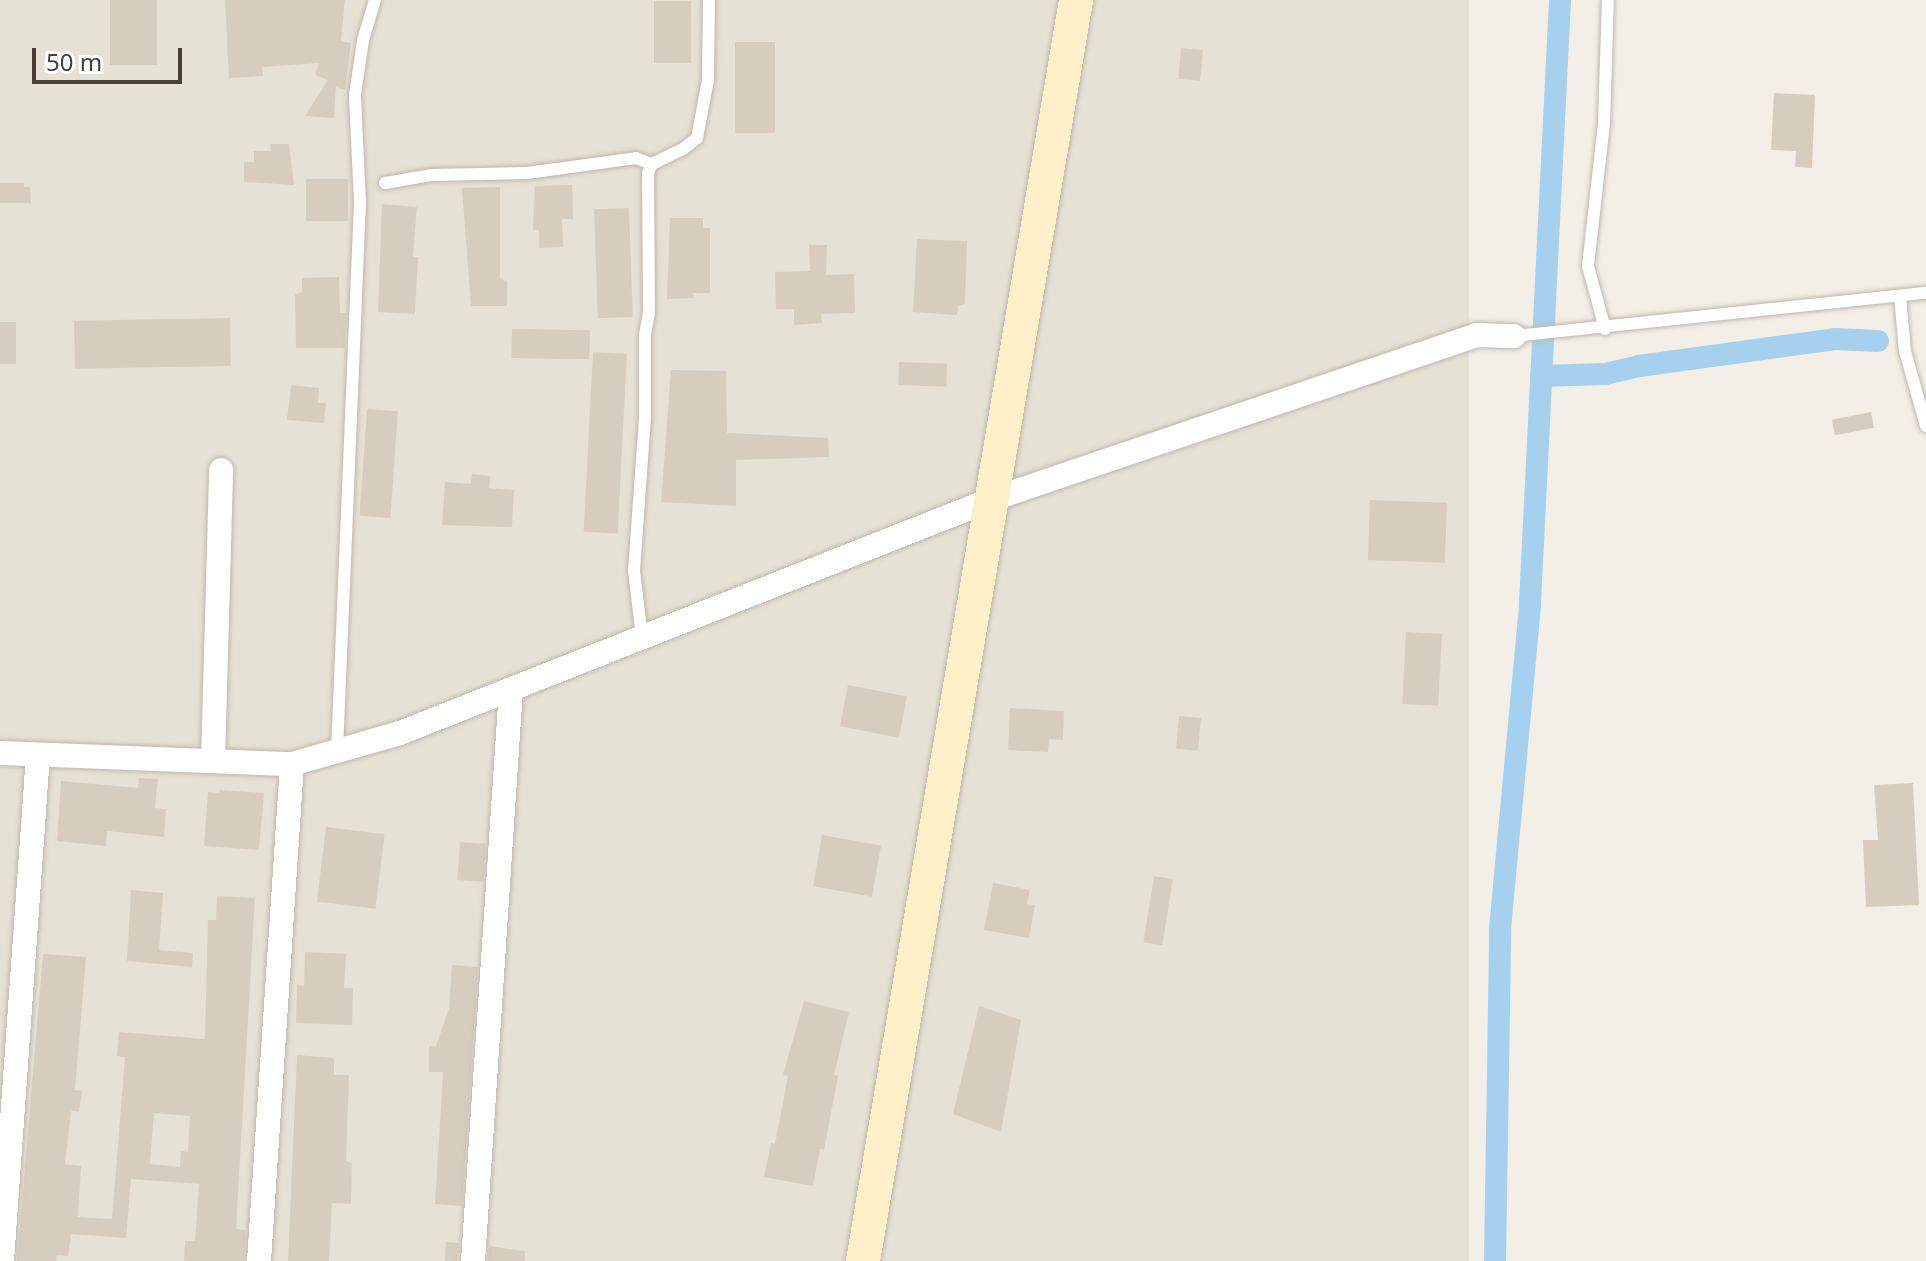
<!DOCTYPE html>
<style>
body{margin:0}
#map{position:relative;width:1926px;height:1261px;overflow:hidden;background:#f3efe7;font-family:"Noto Sans",sans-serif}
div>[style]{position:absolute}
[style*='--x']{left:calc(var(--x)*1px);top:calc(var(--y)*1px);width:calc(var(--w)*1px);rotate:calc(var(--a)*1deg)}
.residential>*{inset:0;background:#e6e1d5;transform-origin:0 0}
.canal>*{height:22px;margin:-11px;padding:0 11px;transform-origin:11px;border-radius:11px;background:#a5d0ee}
.building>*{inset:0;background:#d7cdbf;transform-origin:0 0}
.roads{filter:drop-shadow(0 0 2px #beb6a9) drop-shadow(0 0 2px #beb6a9)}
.lane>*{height:12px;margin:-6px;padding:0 6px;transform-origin:6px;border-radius:6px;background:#fff}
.street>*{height:24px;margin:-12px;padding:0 12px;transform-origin:12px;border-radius:12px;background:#fff}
.secondary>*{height:34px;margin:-17px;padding:0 17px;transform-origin:17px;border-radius:17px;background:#fdefc7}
span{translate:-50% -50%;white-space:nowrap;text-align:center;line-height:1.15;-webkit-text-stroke:8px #fff;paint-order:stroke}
.scale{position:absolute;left:32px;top:48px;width:150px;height:36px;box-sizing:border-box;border:4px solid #453f36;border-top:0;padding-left:10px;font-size:24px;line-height:28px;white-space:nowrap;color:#453f36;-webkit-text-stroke:6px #fff;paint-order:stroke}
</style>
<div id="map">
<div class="residential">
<i style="left:0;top:0;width:1469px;height:1261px"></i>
</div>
<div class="canal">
<i style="--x:1541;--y:376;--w:64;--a:-1.8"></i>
<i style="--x:1605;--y:374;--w:35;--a:-13"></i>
<i style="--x:1639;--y:366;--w:198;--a:-7.8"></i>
<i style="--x:1835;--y:339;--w:43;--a:2.7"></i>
<i style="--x:1495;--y:1261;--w:332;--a:-89.1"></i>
<i style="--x:1500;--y:929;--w:327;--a:-84.7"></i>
<i style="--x:1530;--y:603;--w:604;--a:-87.15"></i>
</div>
<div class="building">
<i style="left:110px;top:0;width:47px;height:65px"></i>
<i style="clip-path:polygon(225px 0,345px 0,341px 41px,351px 43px,345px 90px,336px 87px,334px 118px,305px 116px,328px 80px,315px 75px,319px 63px,262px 67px,263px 76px,229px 78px)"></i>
<i style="left:654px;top:1px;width:37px;height:62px"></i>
<i style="left:735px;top:42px;width:40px;height:91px"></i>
<i style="left:1181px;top:48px;width:22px;height:31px;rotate:5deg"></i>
<i style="clip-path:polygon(1774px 93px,1815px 95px,1812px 168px,1795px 167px,1796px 151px,1771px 150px)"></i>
<i style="clip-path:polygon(270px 144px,289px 144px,294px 185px,244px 182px,244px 162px,254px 162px,254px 151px,271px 151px)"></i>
<i style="left:348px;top:179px;width:42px;height:42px;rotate:90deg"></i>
<i style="clip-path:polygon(0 183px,24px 183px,24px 187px,30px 187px,31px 203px,0 203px)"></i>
<i style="clip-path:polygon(572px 185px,573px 219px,562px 219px,563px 247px,539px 248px,539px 230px,533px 230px,535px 186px)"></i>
<i style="clip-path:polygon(500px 187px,500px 279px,507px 281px,507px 306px,471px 306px,462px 188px)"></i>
<i style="clip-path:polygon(382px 204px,417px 207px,413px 257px,418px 257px,415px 314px,378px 312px)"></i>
<i style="left:629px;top:208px;width:109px;height:35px;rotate:88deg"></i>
<i style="clip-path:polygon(670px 218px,703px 218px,703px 228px,710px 228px,710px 293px,693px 293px,694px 298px,667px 299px)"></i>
<i style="clip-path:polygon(917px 239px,967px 241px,965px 304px,958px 306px,957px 315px,913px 312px)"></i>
<i style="clip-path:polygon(809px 245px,827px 245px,826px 275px,854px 274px,855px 313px,821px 314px,822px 323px,794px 325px,794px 309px,776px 309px,775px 272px,810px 271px)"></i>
<i style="clip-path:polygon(339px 277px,340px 313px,346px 313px,345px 348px,296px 348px,295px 295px,302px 292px,302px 278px)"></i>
<i style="left:230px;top:318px;width:48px;height:156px;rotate:89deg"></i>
<i style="left:0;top:322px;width:16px;height:42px"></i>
<i style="left:512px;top:329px;width:78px;height:29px;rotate:1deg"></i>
<i style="left:593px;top:352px;width:34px;height:180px;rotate:3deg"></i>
<i style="left:899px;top:362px;width:48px;height:23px;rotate:2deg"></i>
<i style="clip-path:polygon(671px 370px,726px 371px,727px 433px,828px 438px,829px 457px,736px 460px,736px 506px,661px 502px)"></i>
<i style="clip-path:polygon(291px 385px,319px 388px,318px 403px,326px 403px,324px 423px,287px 420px)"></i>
<i style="left:367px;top:409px;width:31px;height:107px;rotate:4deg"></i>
<i style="left:1871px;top:412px;width:16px;height:40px;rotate:79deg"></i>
<i style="clip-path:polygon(472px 474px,490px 476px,489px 488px,514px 490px,512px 527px,442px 525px,445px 482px,471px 484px)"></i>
<i style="left:1370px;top:500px;width:77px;height:60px;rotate:2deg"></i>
<i style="left:1406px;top:632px;width:36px;height:72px;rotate:3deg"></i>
<i style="left:848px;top:685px;width:60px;height:42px;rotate:11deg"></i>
<i style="clip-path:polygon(1010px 708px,1064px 711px,1063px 740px,1049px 739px,1048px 752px,1008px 750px)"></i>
<i style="left:1179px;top:716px;width:22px;height:33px;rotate:5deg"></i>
<i style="clip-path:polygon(139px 778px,158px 779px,155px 808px,166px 809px,164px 837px,107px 831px,106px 846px,57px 841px,61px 781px,138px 788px)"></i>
<i style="clip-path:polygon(1913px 783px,1919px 905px,1866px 907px,1863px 840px,1878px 840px,1874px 785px)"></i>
<i style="clip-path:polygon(220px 790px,264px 793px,259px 850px,204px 846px,208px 792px,219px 793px)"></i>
<i style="left:326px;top:827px;width:59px;height:75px;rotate:7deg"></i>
<i style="left:822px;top:835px;width:60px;height:52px;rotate:10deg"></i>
<i style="left:460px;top:842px;width:26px;height:38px;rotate:4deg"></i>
<i style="left:1154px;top:876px;width:19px;height:67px;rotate:9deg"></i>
<i style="clip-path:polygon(993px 883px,1030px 890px,1027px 904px,1035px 905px,1029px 938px,984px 930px)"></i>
<i style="clip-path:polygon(131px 890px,163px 893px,159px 950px,193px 953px,192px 967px,127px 961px)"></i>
<i style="clip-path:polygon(evenodd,217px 896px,255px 898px,236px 1229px,246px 1230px,244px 1261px,184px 1261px,185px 1241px,195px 1241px,199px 1184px,131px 1179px,126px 1238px,71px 1234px,68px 1256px,57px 1255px,56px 1261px,17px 1261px,43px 954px,86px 957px,75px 1090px,82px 1091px,79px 1112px,71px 1111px,65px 1164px,81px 1166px,78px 1217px,112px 1219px,125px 1057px,117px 1056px,119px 1032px,205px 1039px,208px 920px,216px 920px,217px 896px,154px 1113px,190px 1116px,188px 1152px,181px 1151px,180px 1167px,150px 1164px,154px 1113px)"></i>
<i style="clip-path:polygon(305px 952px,346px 954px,344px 988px,353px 988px,352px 1025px,296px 1023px,297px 985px,304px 986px)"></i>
<i style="clip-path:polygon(452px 965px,478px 967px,462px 1206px,435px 1204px,443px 1072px,429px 1072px,429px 1046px,436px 1046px,449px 1008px)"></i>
<i style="clip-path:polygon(804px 1001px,849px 1012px,834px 1075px,838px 1076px,824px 1150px,820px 1149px,813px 1186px,764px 1177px,771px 1143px,775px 1144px,788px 1076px,783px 1075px)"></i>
<i style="clip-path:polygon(979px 1006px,1021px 1020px,1001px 1132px,953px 1114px)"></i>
<i style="clip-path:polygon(297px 1055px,334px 1058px,334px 1075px,349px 1075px,346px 1161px,352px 1163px,351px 1204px,332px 1203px,329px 1261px,288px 1261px)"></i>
<i style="left:446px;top:1242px;width:13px;height:19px;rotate:4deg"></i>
<i style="clip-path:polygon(489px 1246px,525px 1251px,525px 1261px,488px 1261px)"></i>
</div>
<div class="roads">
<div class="lane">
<i style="--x:385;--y:183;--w:48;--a:-9.7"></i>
<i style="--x:432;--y:175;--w:95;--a:-1.2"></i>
<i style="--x:527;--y:173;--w:110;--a:-7.8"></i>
<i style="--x:636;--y:158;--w:17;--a:21"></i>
<i style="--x:1900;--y:296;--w:55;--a:84.8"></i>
<i style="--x:1905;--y:351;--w:78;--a:74.4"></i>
<i style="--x:1605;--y:329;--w:65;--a:-105.1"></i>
<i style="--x:1588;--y:266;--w:143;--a:-83.6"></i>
<i style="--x:1604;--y:124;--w:124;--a:-88.2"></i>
<i style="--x:1514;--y:336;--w:414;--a:-6"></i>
<i style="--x:642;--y:637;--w:66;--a:-96.9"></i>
<i style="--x:634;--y:571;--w:155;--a:-85.9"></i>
<i style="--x:645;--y:416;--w:81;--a:-90"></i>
<i style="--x:645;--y:335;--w:23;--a:-80"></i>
<i style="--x:649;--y:312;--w:139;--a:-90.4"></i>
<i style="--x:648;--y:173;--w:10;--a:-66"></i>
<i style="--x:652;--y:164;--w:34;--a:-26"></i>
<i style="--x:683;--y:149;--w:18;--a:-38"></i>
<i style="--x:697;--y:138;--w:59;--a:-79.3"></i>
<i style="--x:708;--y:80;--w:80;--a:-89.3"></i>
<i style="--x:337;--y:751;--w:548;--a:-87.6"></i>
<i style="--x:360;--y:203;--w:108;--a:-92.7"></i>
<i style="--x:355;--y:95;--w:56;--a:-81.7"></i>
<i style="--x:363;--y:40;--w:42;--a:-73.3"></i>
</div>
<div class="street">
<i style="--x:0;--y:753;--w:292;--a:2.2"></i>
<i style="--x:292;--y:764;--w:112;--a:-16"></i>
<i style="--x:400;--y:733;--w:634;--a:-21.55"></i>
<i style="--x:990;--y:500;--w:514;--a:-18.72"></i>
<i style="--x:1477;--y:335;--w:37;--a:2"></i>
<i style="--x:213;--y:761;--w:291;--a:-88.4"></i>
<i style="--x:2;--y:1261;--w:507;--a:-85.93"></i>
<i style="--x:259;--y:1261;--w:498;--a:-86.2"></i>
<i style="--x:473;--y:1261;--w:573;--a:-86.2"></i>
</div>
<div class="secondary">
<i style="--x:863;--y:1261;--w:1279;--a:-80.41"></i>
</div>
</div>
<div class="scale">50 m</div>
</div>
